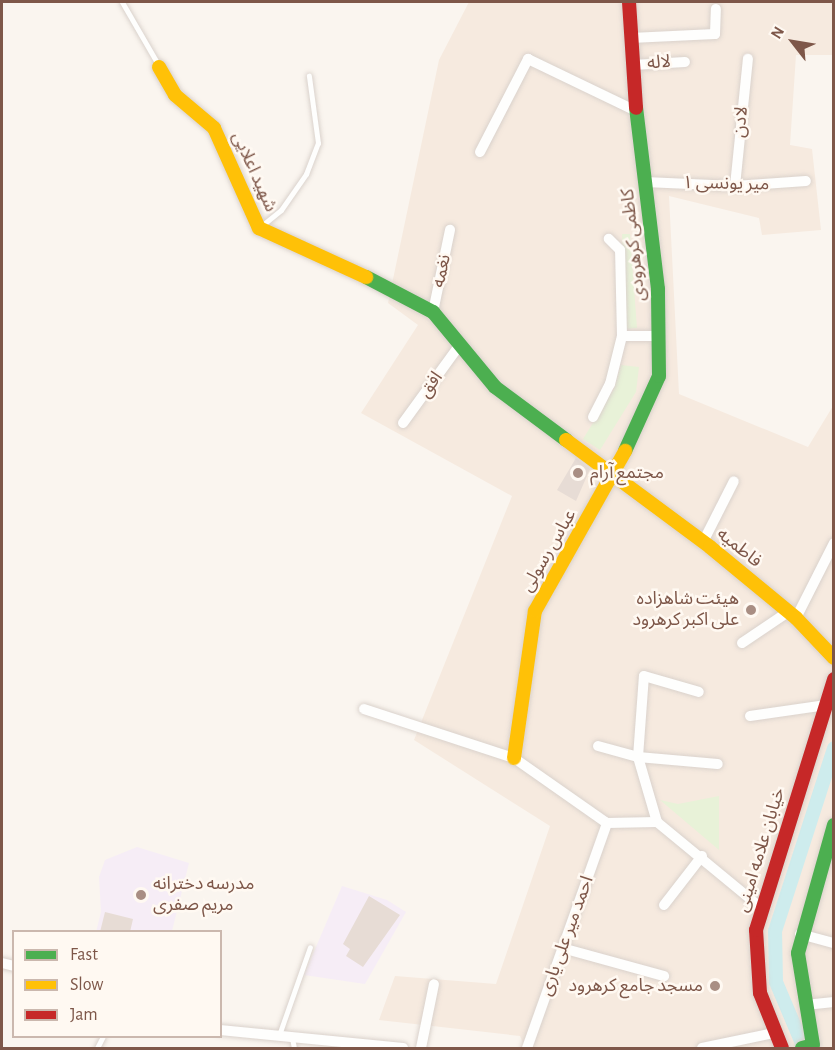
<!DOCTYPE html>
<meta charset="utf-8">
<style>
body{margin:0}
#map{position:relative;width:835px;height:1050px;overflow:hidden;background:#faf5ef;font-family:"Alegreya Sans","Noto Sans Arabic",sans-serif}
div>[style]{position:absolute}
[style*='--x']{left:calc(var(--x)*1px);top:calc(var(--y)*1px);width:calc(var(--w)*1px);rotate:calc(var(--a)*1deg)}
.residential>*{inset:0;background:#f6eadf}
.education>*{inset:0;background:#f6edf6}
.green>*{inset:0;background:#e8f2d8}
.canal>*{height:14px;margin:-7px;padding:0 7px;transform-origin:7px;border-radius:7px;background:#ceeced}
.building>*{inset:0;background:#e7dcd5}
.roads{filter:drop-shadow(0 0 2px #dad2cc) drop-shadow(0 0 2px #dad2cc)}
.lane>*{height:5px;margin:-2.5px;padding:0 2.5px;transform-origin:2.5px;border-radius:2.5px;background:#fefefd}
.street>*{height:10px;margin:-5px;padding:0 5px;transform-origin:5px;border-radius:5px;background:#fefefd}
.fast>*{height:14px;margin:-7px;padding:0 7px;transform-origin:7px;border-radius:7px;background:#4caf50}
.slow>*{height:14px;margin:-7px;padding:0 7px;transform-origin:7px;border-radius:7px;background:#ffc107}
.jam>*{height:14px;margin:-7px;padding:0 7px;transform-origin:7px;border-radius:7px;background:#c62828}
.dots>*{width:16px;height:16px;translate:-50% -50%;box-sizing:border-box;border:3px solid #fff9f2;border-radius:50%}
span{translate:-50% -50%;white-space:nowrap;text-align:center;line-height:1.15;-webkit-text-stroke:5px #fff9f2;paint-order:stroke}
.street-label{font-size:18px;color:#7e5749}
.poi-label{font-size:18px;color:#7e5749}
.left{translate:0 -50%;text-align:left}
.right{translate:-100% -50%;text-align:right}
.frame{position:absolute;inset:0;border:3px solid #7e5749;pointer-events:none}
.legend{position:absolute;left:12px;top:930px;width:210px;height:108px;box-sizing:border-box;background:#fff9f2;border:2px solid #cbb8ae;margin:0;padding:8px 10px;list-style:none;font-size:18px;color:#7e5749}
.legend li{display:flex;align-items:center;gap:12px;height:30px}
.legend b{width:30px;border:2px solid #cbb8ae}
.north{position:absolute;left:763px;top:12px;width:60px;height:60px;-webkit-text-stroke:4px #fff9f2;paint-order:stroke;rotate:301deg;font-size:16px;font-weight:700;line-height:24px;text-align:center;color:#7e5749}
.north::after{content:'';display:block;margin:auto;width:21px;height:27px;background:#7e5749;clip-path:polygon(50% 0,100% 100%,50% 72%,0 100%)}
</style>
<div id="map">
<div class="residential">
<i style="clip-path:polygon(469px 2px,833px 2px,833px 55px,796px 55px,790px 145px,812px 149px,821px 230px,762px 235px,759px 218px,669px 196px,679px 394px,808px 447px,833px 406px,833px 1048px,525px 1048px,520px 1036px,379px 1020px,395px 976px,496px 984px,550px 826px,414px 740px,512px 496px,361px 413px,418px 325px,388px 303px,439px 60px)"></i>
</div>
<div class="education">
<i style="clip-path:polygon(137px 847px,189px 863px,172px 931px,96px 932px,101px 912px,99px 877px,105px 860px)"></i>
<i style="clip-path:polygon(342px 886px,387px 900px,406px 912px,365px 984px,304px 975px)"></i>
</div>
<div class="green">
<i style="clip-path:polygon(622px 234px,630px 234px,637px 328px,626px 329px)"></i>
<i style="clip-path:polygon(621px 365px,639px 367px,636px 392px,600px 450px,583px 439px,614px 389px)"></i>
<i style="clip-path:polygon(719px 796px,719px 850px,660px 800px,678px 804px)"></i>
</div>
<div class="canal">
<i style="--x:804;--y:1048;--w:72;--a:-113"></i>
<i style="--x:776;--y:982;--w:51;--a:-91.1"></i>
<i style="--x:775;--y:931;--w:192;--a:-72.1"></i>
</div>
<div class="building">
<i style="clip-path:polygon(576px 458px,590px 469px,576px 501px,557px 490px)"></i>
<i style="clip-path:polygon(369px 896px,400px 915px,363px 967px,346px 956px,350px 949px,343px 944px)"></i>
<i style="clip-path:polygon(105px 912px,133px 919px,130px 932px,100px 932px)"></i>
</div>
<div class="roads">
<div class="lane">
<i style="--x:122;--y:2;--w:74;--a:60"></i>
<i style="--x:260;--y:227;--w:27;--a:-39"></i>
<i style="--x:281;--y:210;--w:44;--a:-55.2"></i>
<i style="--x:306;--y:174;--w:33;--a:-69"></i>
<i style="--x:318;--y:143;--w:68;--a:-97.7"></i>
<i style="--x:279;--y:1035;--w:93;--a:-70.6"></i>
<i style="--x:292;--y:1038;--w:10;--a:79"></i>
<i style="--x:97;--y:1048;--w:13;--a:-63"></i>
</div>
<div class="street">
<i style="--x:631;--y:38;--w:84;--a:-2.7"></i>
<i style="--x:715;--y:34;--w:25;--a:-88"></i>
<i style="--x:633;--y:65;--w:52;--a:-3.3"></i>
<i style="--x:480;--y:152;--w:105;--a:-62.7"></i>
<i style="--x:528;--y:59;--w:120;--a:25.7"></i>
<i style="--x:645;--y:182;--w:90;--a:2.5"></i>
<i style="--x:735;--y:186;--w:71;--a:-4"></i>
<i style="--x:735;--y:186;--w:128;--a:-84.2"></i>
<i style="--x:433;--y:312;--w:84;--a:-78.3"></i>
<i style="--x:622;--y:336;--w:37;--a:0"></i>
<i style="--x:593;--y:417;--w:37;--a:-63"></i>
<i style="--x:610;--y:384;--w:49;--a:-76"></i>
<i style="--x:622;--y:336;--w:86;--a:-91.3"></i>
<i style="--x:620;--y:250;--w:16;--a:-135"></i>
<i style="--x:403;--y:423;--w:95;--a:-54"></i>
<i style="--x:703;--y:542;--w:68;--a:-63.1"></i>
<i style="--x:796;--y:618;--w:84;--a:-63.1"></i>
<i style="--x:742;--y:643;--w:55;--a:-34"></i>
<i style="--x:364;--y:709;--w:158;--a:18.1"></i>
<i style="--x:514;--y:758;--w:113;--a:35"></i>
<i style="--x:607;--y:823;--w:50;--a:-1.1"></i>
<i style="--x:657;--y:822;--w:134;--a:39.5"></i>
<i style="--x:750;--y:716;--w:77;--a:-8.2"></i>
<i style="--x:598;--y:746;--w:41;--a:15.4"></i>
<i style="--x:638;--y:757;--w:80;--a:5"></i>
<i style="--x:657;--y:822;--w:68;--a:-106.3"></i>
<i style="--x:638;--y:757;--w:81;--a:-85.8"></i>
<i style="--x:644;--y:676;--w:57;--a:16.2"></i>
<i style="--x:664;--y:905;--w:62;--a:-52.2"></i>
<i style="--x:800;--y:934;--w:35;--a:15"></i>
<i style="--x:562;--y:948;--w:106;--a:15.4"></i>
<i style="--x:2;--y:963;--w:12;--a:14"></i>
<i style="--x:805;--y:1005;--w:29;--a:-6"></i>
<i style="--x:220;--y:1030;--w:184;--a:5.6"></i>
<i style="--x:421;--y:1048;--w:65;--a:-78.5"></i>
<i style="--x:527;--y:1048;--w:239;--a:-70.4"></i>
<i style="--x:702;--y:1048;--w:74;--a:-11.8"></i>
</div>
<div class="fast">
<i style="--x:366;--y:277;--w:76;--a:27.6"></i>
<i style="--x:433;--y:312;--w:97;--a:50.4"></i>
<i style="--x:495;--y:387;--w:89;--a:36.7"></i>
<i style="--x:625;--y:451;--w:82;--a:-65.6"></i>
<i style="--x:659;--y:376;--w:87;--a:-90.7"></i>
<i style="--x:658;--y:289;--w:182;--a:-96.9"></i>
<i style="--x:802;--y:1048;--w:11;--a:-15"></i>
<i style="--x:813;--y:1045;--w:93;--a:-99.3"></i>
<i style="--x:798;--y:953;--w:133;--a:-74.3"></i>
</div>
<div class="slow">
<i style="--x:159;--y:67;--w:32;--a:60"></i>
<i style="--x:175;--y:95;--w:51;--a:40.2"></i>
<i style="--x:214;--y:128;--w:110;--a:65.8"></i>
<i style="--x:259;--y:228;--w:118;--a:24.6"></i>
<i style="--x:566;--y:440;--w:179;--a:36.6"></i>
<i style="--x:710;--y:547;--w:112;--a:39.5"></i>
<i style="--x:796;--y:618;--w:55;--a:46.5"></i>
<i style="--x:514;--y:758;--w:148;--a:-81.9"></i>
<i style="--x:535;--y:611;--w:184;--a:-60.6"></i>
</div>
<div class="jam">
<i style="--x:629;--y:2;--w:106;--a:86.2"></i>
<i style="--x:782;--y:1048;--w:59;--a:-111.8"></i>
<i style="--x:760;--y:993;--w:63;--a:-93.6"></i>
<i style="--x:756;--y:930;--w:263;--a:-72.7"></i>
</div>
</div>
<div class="dots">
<i style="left:578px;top:473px;background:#a98e83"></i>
<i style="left:751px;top:610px;background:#a98e83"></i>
<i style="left:141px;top:895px;background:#a98e83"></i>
<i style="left:715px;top:986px;background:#a98e83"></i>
</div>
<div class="street-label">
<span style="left:659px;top:63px;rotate:-4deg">لاله</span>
<span style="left:741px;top:122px;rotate:-84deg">لادن</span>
<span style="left:254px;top:172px;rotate:66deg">شهید اعلایی</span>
<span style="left:726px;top:184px;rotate:1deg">میر یونسی ۱</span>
<span style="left:634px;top:245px;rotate:-96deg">کاظمی کرهرودی</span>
<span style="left:442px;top:271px;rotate:-78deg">نغمه</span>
<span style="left:431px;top:385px;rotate:-54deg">افق</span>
<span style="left:739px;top:548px;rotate:39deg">فاطمیه</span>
<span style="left:549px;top:551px;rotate:-60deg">عباس رسولی</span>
<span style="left:761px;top:850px;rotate:-73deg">خیابان علامه امینی</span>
<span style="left:567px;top:936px;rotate:-70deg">احمد میر علی یاری</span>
</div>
<div class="poi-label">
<span class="left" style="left:590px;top:473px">مجتمع آرام</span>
<span class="right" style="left:739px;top:610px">هیئت شاهزاده<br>علی اکبر کرهرود</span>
<span class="left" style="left:153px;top:895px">مدرسه دخترانه<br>مریم صفری</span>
<span class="right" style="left:703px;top:986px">مسجد جامع کرهرود</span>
</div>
<div class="frame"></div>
<ul class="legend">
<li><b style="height:8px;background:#4caf50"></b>Fast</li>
<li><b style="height:8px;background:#ffc107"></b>Slow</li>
<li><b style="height:8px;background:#c62828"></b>Jam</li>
</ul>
<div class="north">N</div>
</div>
